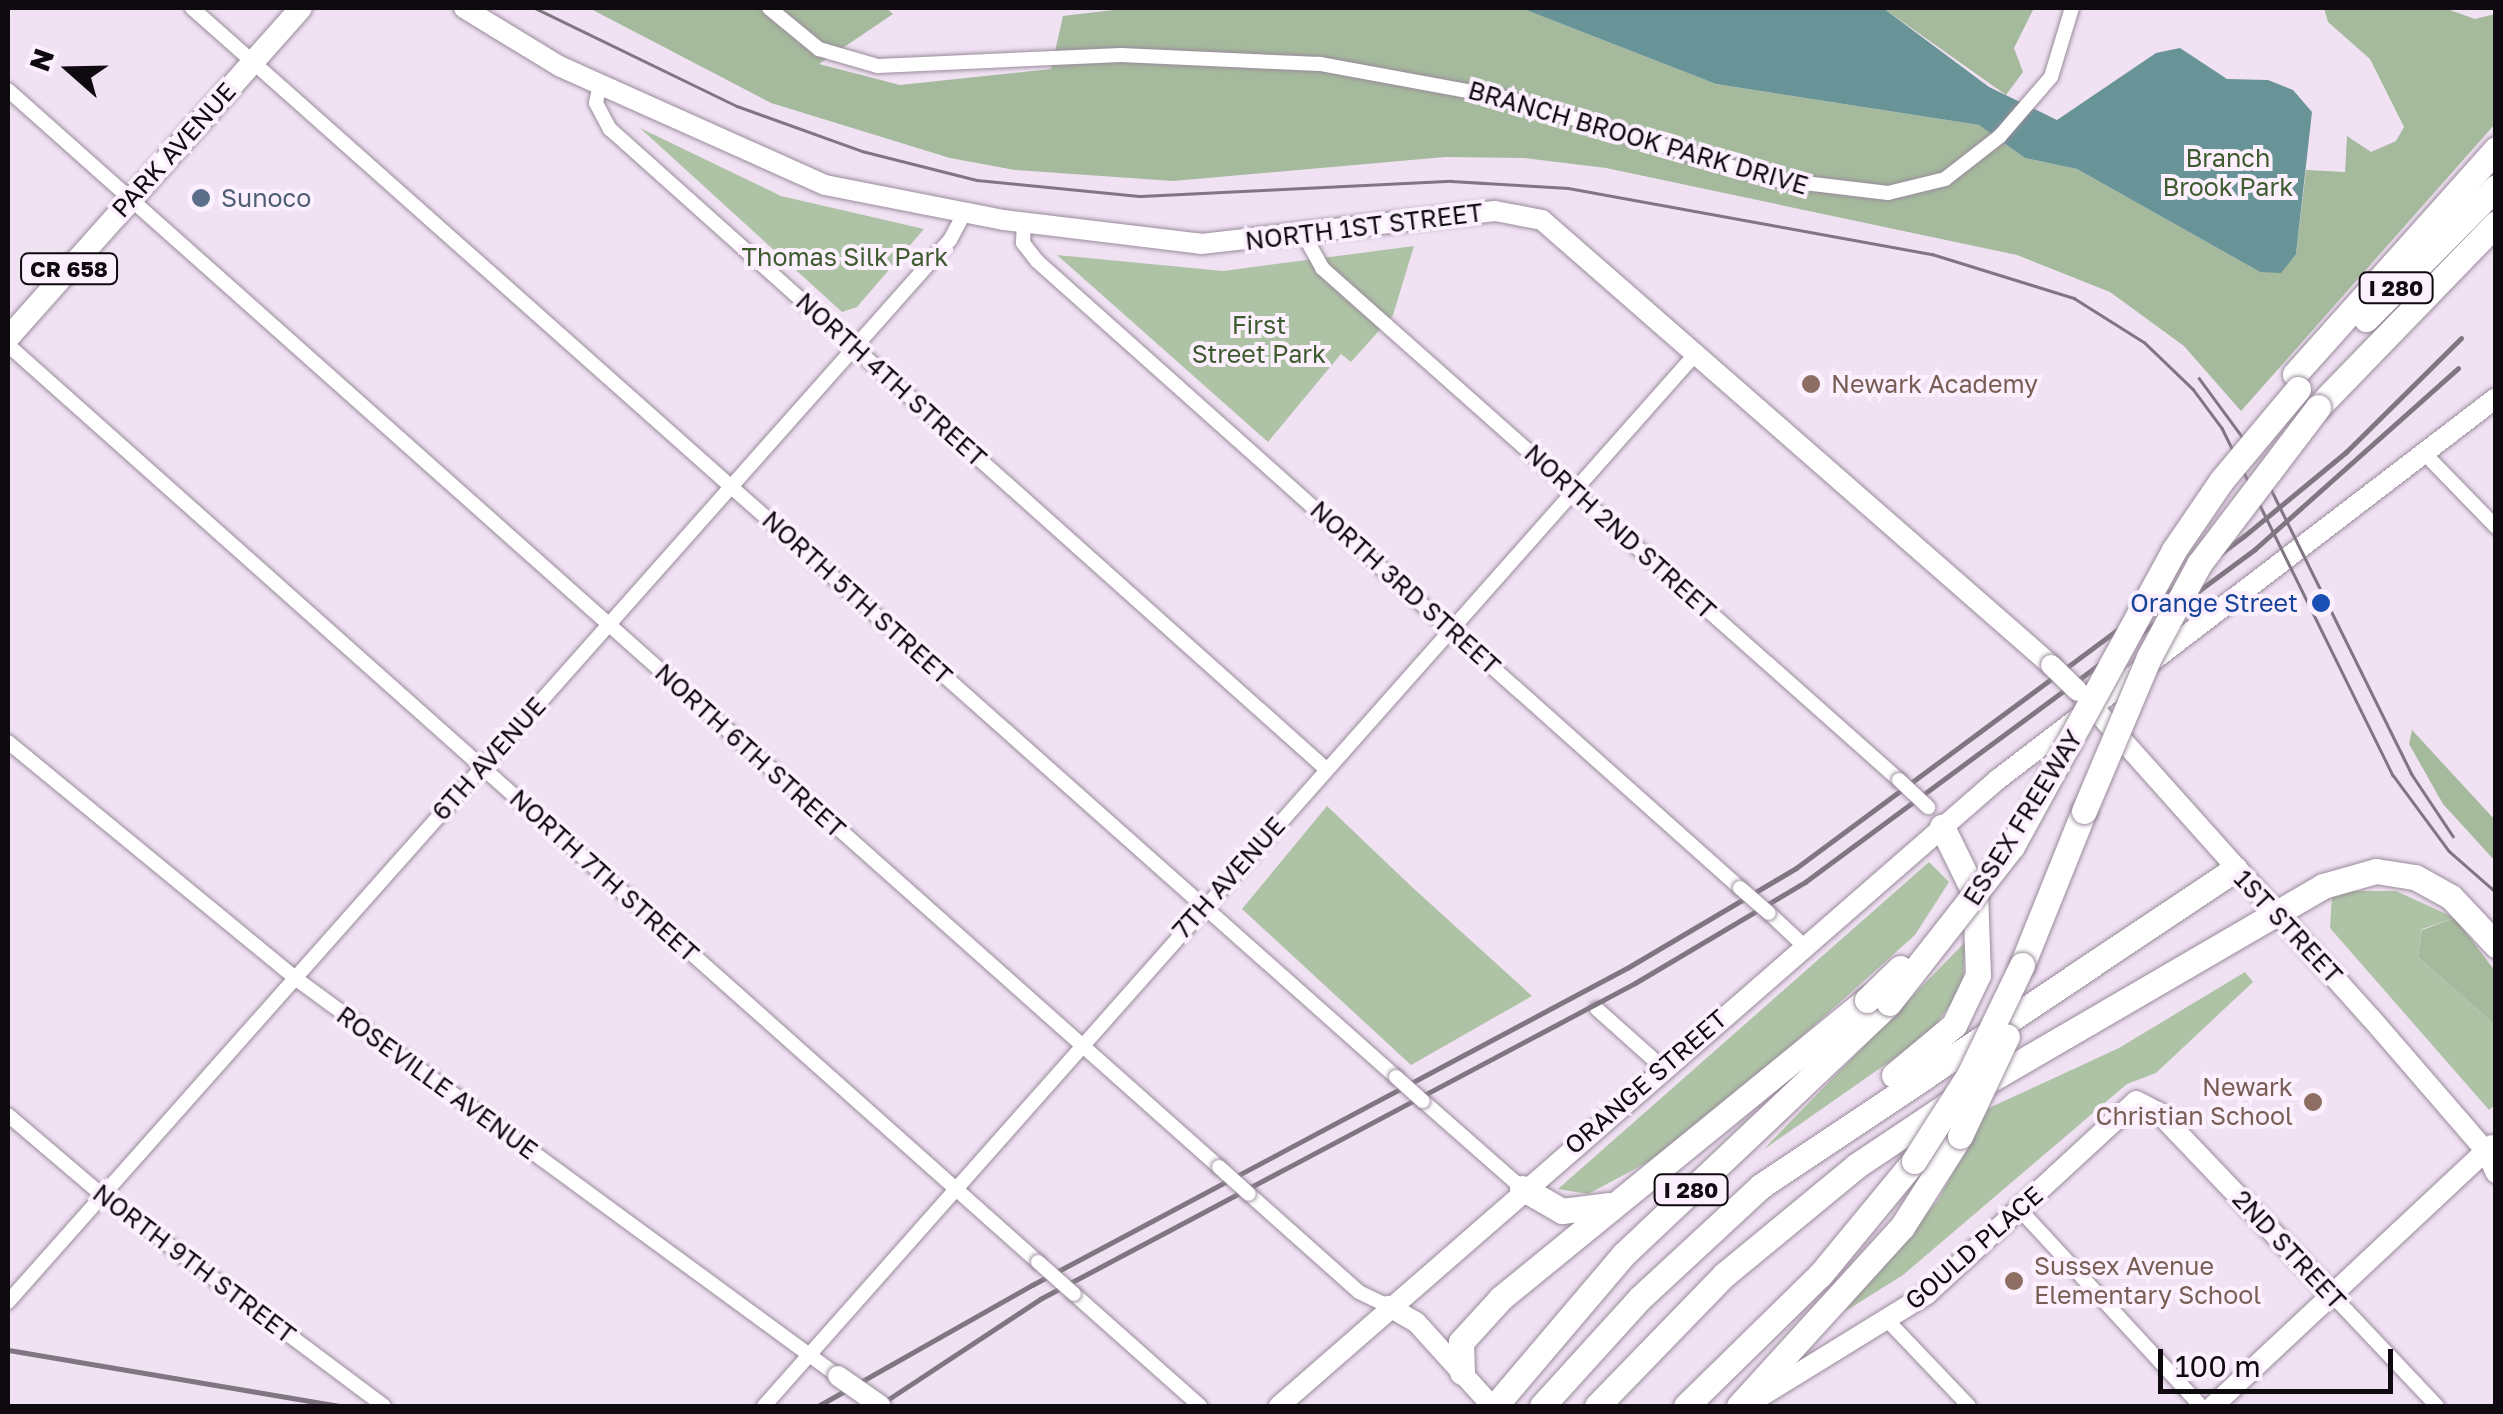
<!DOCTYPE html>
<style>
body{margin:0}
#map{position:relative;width:2503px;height:1414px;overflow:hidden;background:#f0e1f3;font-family:"Golos Text",sans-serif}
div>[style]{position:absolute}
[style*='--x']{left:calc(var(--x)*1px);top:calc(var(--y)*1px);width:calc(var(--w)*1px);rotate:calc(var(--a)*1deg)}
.green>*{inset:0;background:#aec3a5}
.forest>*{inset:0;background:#a5ba9c}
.water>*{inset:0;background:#689498}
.roads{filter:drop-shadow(0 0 2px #998b9b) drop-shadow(0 0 2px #998b9b)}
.street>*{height:14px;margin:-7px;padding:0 7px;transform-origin:7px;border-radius:7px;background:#fff}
.secondary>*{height:20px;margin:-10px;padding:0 10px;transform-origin:10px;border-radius:10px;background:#fff}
.primary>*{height:22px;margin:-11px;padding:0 11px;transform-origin:11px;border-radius:11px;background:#fff}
.highway>*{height:25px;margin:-12.5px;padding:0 12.5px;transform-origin:12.5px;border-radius:12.5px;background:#fff}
.tram>*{height:2.5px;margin:-1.25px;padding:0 1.25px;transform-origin:1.25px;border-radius:1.25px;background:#807682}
.rail>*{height:5px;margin:-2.5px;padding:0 2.5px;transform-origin:2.5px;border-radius:2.5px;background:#807682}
.bridges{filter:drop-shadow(0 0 2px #998b9b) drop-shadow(0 0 2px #998b9b)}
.street-bridge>*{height:14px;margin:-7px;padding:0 7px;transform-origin:7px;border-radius:7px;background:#fff}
.secondary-bridge>*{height:20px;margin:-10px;padding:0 10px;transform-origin:10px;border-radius:10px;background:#fff}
.highway-bridge>*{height:25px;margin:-12.5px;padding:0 12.5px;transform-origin:12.5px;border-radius:12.5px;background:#fff}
.dots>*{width:28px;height:28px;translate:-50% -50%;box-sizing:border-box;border:5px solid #fceffe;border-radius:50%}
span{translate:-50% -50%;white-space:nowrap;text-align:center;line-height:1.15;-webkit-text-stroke:8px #fceffe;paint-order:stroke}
.shield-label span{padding:2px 8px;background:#fceffe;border:2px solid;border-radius:8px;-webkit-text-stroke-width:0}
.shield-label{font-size:22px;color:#0e0a0f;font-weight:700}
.street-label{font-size:25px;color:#0e0a0f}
.park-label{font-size:25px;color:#3d5b2e}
.service-label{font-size:25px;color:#4e5e75}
.left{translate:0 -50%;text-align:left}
.education-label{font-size:25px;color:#785e54}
.right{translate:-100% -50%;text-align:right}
.transit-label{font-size:25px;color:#164399}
.frame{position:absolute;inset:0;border:10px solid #0e0a0f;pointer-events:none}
.north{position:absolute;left:20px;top:20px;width:100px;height:100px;-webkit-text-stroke:8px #fceffe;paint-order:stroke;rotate:290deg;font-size:28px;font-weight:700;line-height:40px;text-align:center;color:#0e0a0f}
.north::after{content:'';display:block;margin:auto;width:35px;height:45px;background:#0e0a0f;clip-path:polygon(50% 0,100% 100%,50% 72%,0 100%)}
.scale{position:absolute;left:2158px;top:1349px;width:235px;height:45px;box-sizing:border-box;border:5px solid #0e0a0f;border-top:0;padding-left:12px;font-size:30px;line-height:35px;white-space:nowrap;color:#0e0a0f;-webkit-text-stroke:8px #fceffe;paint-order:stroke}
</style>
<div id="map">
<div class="green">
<i style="clip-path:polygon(640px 128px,781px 196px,924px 229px,857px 307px,842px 312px)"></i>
<i style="clip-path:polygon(1414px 246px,1393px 315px,1351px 362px,1341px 354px,1268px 442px,1057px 255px,1223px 271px)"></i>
<i style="clip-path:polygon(1327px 806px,1412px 887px,1532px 996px,1411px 1065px,1242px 909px)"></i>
<i style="clip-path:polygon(1929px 862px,1949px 882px,1915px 935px,1790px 1047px,1650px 1161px,1588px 1194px,1558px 1189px)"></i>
<i style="clip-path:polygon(2350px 891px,2396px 891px,2455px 918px,2422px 929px,2418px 957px,2495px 1025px,2495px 1105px,2489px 1110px,2330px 928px,2332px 896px)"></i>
<i style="clip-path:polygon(1965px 942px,1963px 987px,1929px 1034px,1763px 1150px)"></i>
<i style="clip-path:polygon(2245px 972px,2253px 982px,2156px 1073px,2127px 1084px,1903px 1275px,1844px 1312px,1938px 1200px,1989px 1108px,2119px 1048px)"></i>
</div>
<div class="forest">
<i style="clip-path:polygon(589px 8px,886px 8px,893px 14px,819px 64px,900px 85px,1051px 69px,1063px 16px,1130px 8px,1521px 8px,1716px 84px,1979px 125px,2025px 158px,2077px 169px,2260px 272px,2296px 254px,2306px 170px,2345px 172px,2347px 136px,2371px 152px,2396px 141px,2404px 127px,2370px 59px,2328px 22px,2324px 8px,2444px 8px,2475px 19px,2495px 14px,2495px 124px,2241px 411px,2184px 346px,2110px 292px,2017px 255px,1606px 168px,1524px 158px,1445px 157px,1173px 181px,1015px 170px,950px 158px,771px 103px)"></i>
<i style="clip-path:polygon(1883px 8px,2034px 8px,2014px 48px,2023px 72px,2006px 95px)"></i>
<i style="clip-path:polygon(2412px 730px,2495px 820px,2495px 861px,2443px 804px,2409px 744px)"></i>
<i style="clip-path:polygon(2455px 918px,2495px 971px,2495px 1025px,2418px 957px,2422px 930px)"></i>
</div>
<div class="water">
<i style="clip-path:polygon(1521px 8px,1883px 8px,1989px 87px,2057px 120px,2156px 53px,2180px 48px,2227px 79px,2268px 80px,2293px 90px,2312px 112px,2296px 254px,2281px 273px,2260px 272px,2077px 169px,2025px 158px,1979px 125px,1716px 84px)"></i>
</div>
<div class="roads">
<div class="street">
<i style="--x:192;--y:8;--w:1610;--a:41.6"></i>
<i style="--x:769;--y:8;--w:65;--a:39.4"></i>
<i style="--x:819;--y:49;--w:61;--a:16.1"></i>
<i style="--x:878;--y:66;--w:243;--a:-2.6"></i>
<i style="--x:1121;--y:55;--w:199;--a:2.6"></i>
<i style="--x:1320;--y:64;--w:193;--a:10.4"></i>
<i style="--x:1510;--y:99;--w:273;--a:17"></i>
<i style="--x:1771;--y:179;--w:118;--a:6.8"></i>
<i style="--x:1888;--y:193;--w:59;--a:-13.8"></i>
<i style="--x:1945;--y:179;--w:70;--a:-38"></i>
<i style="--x:2000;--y:136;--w:78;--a:-49.2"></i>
<i style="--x:2051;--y:77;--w:72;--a:-73.1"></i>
<i style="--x:600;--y:85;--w:18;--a:103"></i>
<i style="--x:596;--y:103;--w:30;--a:62"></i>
<i style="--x:610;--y:129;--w:960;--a:41.79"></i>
<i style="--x:8;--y:90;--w:1621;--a:41.65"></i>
<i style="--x:1024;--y:223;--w:20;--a:93"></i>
<i style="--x:1023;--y:243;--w:23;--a:52"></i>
<i style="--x:1037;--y:261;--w:942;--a:41.73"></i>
<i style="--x:1304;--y:235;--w:38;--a:61"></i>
<i style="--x:1322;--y:268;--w:771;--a:41.58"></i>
<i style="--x:8;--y:345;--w:1379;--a:41.68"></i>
<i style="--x:2424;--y:453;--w:103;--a:45.8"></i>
<i style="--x:8;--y:742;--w:372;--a:39.4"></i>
<i style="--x:295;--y:978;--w:673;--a:36.24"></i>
<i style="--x:1769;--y:913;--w:48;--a:43.3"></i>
<i style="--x:1597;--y:1009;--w:89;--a:41.8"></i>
<i style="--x:1423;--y:1101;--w:132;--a:41.3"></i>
<i style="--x:8;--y:1115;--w:123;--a:40.4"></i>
<i style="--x:102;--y:1195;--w:352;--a:36.8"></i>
<i style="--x:1249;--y:1194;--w:147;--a:41.7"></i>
<i style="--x:1359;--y:1292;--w:32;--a:26"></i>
<i style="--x:2021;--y:1211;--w:265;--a:47.3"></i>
<i style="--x:1074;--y:1294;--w:169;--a:41.6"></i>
<i style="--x:2332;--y:1295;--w:153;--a:46.6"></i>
<i style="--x:8;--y:1302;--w:1420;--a:-48.43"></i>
<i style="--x:950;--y:240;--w:32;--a:-62"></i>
<i style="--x:1889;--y:1322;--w:116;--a:46.4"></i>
<i style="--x:764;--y:1406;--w:1408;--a:-48.48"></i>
</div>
<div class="secondary">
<i style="--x:464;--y:8;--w:111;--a:31.4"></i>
<i style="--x:559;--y:66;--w:291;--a:24.1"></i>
<i style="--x:825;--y:185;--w:182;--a:11.1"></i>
<i style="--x:1004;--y:220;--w:198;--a:6.9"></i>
<i style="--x:1201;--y:244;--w:296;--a:-6.4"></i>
<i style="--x:1495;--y:211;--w:48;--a:10.8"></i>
<i style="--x:1542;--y:220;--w:676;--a:41.16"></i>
<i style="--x:2082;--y:695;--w:433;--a:48.2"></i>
<i style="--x:2371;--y:1018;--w:176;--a:49.2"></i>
<i style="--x:2486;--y:1151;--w:24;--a:66"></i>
<i style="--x:1388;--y:1306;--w:32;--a:30"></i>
<i style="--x:1416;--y:1322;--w:113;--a:47.9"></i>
<i style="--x:1279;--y:1406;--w:953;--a:-41.08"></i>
<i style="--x:1997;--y:780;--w:628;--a:-37.44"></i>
<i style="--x:1745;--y:1406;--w:214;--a:-31.6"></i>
<i style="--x:1927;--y:1294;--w:284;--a:-42.7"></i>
<i style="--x:2136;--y:1101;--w:25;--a:27"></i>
<i style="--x:2158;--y:1112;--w:253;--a:46.4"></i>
<i style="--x:2213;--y:1406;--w:382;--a:-43.1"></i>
</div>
<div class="primary">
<i style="--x:8;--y:338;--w:441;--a:-48.4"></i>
</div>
<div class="highway">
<i style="--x:2366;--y:319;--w:185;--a:-45.4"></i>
<i style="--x:2295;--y:374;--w:302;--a:-48.2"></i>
<i style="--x:2318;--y:407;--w:256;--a:-45.9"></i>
<i style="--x:2022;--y:965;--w:166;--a:-68.1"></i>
<i style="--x:1894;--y:1075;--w:78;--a:-39.8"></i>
<i style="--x:1954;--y:1025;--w:55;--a:-64.4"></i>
<i style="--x:1978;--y:975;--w:81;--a:-92.1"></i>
<i style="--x:1975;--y:894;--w:75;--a:-116.2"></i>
<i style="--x:1522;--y:1188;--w:46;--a:29.9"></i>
<i style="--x:1562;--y:1211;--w:46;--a:-7.4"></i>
<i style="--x:1462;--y:1372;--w:30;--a:-92"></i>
<i style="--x:1461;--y:1342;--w:59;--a:-47.7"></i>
<i style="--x:1501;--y:1298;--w:472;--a:-39.2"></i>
<i style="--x:1495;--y:1406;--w:199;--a:-49.7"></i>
<i style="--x:1624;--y:1254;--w:365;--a:-43.4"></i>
<i style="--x:1542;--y:1406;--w:146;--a:-47.8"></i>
<i style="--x:1640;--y:1298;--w:165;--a:-42.8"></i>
<i style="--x:1761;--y:1186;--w:570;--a:-33.77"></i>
<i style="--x:1597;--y:1406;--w:182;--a:-45.9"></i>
<i style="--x:1724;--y:1275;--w:171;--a:-39.5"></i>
<i style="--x:1856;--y:1166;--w:110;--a:-33.8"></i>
<i style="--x:1947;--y:1105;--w:435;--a:-30.2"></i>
<i style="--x:2323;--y:886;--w:55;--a:-15.8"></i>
<i style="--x:2376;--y:871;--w:39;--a:9"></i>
<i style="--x:2415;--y:877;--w:41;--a:29.1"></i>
<i style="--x:2451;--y:897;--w:66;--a:46.8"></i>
<i style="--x:1686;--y:1406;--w:187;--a:-44.4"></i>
<i style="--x:1820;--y:1275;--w:148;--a:-50.5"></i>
<i style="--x:1739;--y:1406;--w:242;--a:-47.7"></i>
<i style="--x:1902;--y:1227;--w:108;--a:-57.5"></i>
</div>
</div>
<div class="tram">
<i style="--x:535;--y:8;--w:225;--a:25.9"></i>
<i style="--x:737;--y:106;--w:133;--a:19.8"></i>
<i style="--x:862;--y:151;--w:119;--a:14.2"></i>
<i style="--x:977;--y:180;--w:165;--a:5.6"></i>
<i style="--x:1141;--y:196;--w:310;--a:-2.8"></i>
<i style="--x:1451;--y:181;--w:117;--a:3.4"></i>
<i style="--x:1568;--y:188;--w:370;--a:10.3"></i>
<i style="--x:1932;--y:254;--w:149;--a:17.2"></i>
<i style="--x:2074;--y:298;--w:83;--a:32.2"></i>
<i style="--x:2144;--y:342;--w:68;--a:43.8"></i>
<i style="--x:2193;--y:389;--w:49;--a:53.4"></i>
<i style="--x:2222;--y:428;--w:387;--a:63.8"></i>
<i style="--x:2393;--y:775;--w:94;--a:53.6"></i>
<i style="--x:2449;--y:851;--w:62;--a:41.1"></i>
<i style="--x:2199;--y:378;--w:74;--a:53.7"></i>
<i style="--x:2263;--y:473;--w:335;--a:63.7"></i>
<i style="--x:2411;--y:773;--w:76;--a:56.3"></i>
</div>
<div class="rail">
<i style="--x:8;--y:1350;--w:335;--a:9.6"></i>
<i style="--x:818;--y:1406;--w:246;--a:-29.5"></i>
<i style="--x:1032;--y:1285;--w:674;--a:-28.05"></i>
<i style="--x:1627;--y:968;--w:196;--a:-30.6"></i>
<i style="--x:1796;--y:868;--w:558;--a:-36.54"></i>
<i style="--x:2244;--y:536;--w:132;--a:-39.5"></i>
<i style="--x:2346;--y:452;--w:162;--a:-44.7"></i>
<i style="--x:878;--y:1406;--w:194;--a:-33.4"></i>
<i style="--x:1040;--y:1299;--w:674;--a:-27.97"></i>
<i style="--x:1635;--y:983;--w:198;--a:-30.7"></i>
<i style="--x:1805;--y:882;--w:560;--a:-36.5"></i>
<i style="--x:2255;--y:549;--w:272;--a:-41.7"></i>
</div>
<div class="bridges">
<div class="street-bridge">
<i style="--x:1899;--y:780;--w:40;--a:43"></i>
<i style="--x:1740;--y:888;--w:38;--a:41"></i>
<i style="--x:1396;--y:1077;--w:36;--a:42"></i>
<i style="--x:1219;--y:1167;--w:40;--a:42"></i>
<i style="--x:1038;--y:1262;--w:48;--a:41.6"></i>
</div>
<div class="secondary-bridge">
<i style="--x:2051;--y:665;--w:37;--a:44"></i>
<i style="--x:838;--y:1376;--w:52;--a:34.9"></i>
</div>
<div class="highway-bridge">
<i style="--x:2084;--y:811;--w:167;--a:-67.1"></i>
<i style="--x:2149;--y:657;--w:106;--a:-61.7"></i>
<i style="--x:2199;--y:564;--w:197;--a:-52.8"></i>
<i style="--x:1867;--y:1000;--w:46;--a:-44.1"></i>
<i style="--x:1889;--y:1003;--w:199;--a:-51.9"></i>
<i style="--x:2012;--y:846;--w:337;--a:-61.3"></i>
<i style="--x:2174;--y:550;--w:83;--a:-55.7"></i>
<i style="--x:2221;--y:481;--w:120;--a:-50.1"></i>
<i style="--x:1960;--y:1136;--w:110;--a:-64.8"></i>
<i style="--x:1914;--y:1161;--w:102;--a:-57.4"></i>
<i style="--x:1969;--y:1075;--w:122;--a:-64.3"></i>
</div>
</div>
<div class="dots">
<i style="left:201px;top:198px;background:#5c6f8a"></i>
<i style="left:1811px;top:384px;background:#8d6e63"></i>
<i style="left:2321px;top:603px;background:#1a4fb4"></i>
<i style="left:2313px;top:1102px;background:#8d6e63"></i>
<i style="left:2014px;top:1281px;background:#8d6e63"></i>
</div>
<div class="shield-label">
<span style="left:69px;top:269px">CR 658</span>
<span style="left:2396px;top:288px">I 280</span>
<span style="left:1691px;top:1190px">I 280</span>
</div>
<div class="street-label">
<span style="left:1638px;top:138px;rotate:16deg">BRANCH BROOK PARK DRIVE</span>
<span style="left:174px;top:150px;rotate:-48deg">PARK AVENUE</span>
<span style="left:1364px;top:227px;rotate:-7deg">NORTH 1ST STREET</span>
<span style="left:891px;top:380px;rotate:42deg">NORTH 4TH STREET</span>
<span style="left:1620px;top:532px;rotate:42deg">NORTH 2ND STREET</span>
<span style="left:1405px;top:588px;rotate:42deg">NORTH 3RD STREET</span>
<span style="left:857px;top:598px;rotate:42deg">NORTH 5TH STREET</span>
<span style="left:750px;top:751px;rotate:42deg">NORTH 6TH STREET</span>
<span style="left:489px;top:759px;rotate:-48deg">6TH AVENUE</span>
<span style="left:2023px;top:818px;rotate:-58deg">ESSEX FREEWAY</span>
<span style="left:604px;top:876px;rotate:42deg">NORTH 7TH STREET</span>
<span style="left:1229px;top:878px;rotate:-48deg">7TH AVENUE</span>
<span style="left:2288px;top:927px;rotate:47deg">1ST STREET</span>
<span style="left:1646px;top:1082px;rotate:-41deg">ORANGE STREET</span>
<span style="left:437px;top:1083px;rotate:36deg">ROSEVILLE AVENUE</span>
<span style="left:1974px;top:1248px;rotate:-41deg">GOULD PLACE</span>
<span style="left:2289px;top:1250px;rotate:47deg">2ND STREET</span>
<span style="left:194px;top:1264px;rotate:37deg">NORTH 9TH STREET</span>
</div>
<div class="park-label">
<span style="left:2228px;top:173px">Branch<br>Brook Park</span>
<span style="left:845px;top:257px">Thomas Silk Park</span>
<span style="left:1259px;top:340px">First<br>Street Park</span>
</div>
<div class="service-label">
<span class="left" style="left:221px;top:198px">Sunoco</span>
</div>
<div class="education-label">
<span class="left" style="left:1831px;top:384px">Newark Academy</span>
<span class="right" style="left:2293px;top:1102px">Newark<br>Christian School</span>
<span class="left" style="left:2034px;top:1281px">Sussex Avenue<br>Elementary School</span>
</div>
<div class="transit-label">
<span class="right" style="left:2298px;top:603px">Orange Street</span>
</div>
<div class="frame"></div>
<div class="north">N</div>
<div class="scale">100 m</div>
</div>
